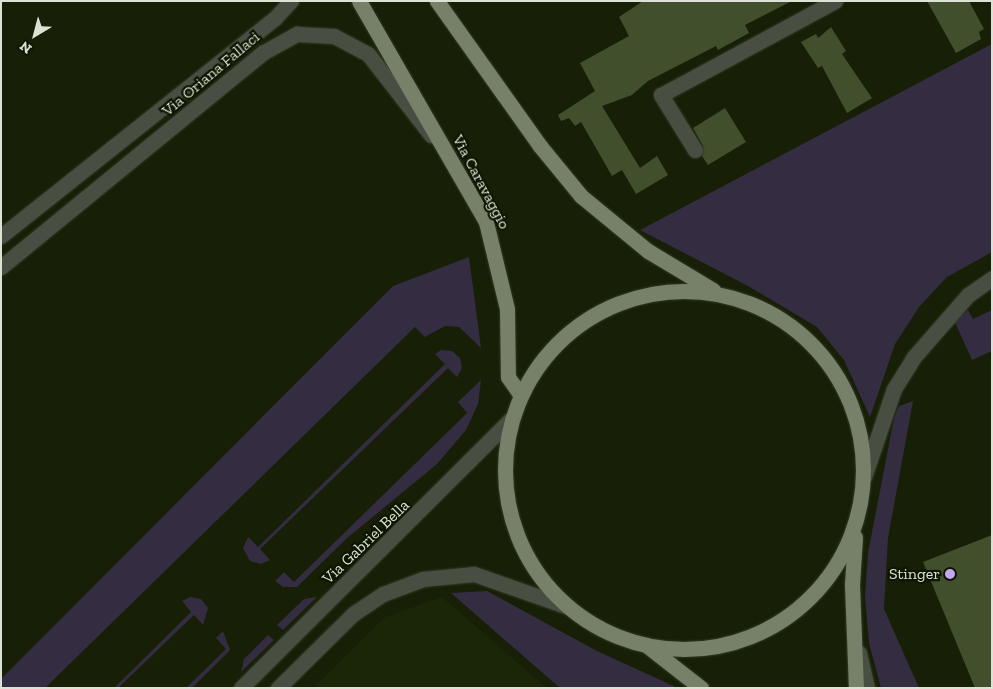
<!DOCTYPE html>
<style>
body{margin:0}
#map{position:relative;width:993px;height:689px;overflow:hidden;background:#171f07;font-family:"Zilla Slab",serif}
div>[style]{position:absolute}
[style*='--x']{left:calc(var(--x)*1px);top:calc(var(--y)*1px);width:calc(var(--w)*1px);rotate:calc(var(--a)*1deg)}
.built>*{inset:0;background:#1b2606}
.green>*{inset:0;background:#342c41}
.building>*{inset:0;background:#414f2d}
.roads{filter:drop-shadow(0 0 1px #333a24) drop-shadow(0 0 1px #333a24)}
.minor>*{height:15px;margin:-7.5px;padding:0 7.5px;transform-origin:7.5px;border-radius:7.5px;background:#494e43}
.major>*{height:15px;margin:-7.5px;padding:0 7.5px;transform-origin:7.5px;border-radius:7.5px;background:#778169}
.major>.ring{margin:-7.5px;padding:0;box-sizing:content-box;background:none;border:15px solid #778169;border-radius:50%}
.dots>*{width:14px;height:14px;translate:-50% -50%;box-sizing:border-box;border:2px solid #0e1601;border-radius:50%}
span{translate:-50% -50%;white-space:nowrap;text-align:center;line-height:1.15;-webkit-text-stroke:4.5px #0e1601;paint-order:stroke}
.street-label{font-size:16px;color:#dce3d4}
.poi-label{font-size:16px;color:#dce3d4}
.right{translate:-100% -50%;text-align:right}
.frame{position:absolute;inset:0;border:2px solid #dce3d4;pointer-events:none}
.north{position:absolute;left:10px;top:10px;width:50px;height:50px;-webkit-text-stroke:4px #0e1601;paint-order:stroke;rotate:217deg;font-size:14px;font-weight:700;line-height:20px;text-align:center;color:#dce3d4}
.north::after{content:'';display:block;margin:auto;width:18px;height:22px;background:#dce3d4;clip-path:polygon(50% 0,100% 100%,50% 72%,0 100%)}
</style>
<div id="map">
<div class="built">
<i style="clip-path:polygon(442px 597px,547px 688px,313px 688px,385px 617px)"></i>
</div>
<div class="green">
<i style="clip-path:polygon(992px 44px,992px 252px,947px 277px,919px 307px,895px 344px,870px 417px,844px 360px,817px 327px,748px 286px,640px 230px)"></i>
<i style="clip-path:polygon(469px 257px,481px 348px,459px 327px,445px 326px,425px 337px,415px 327px,45px 688px,1px 688px,1px 679px,393px 286px)"></i>
<i style="clip-path:polygon(968px 310px,973px 319px,992px 310px,992px 351px,972px 360px,954px 320px)"></i>
<i style="clip-path:polygon(441px 350px,452px 351px,460px 358px,462px 368px,457px 377px,448px 368px,260px 549px,270px 560px,261px 564px,250px 561px,243px 548px,248px 537px,258px 547px,445px 364px,435px 354px)"></i>
<i style="clip-path:polygon(481px 380px,478px 404px,466px 430px,437px 464px,346px 539px,297px 587px,283px 587px,275px 581px,284px 572px,294px 582px,467px 413px,458px 402px)"></i>
<i style="clip-path:polygon(913px 401px,888px 538px,884px 609px,919px 688px,881px 688px,869px 643px,865px 597px,868px 553px,894px 418px,899px 406px)"></i>
<i style="clip-path:polygon(487px 591px,597px 651px,678px 688px,560px 688px,451px 593px)"></i>
<i style="clip-path:polygon(190px 597px,201px 599px,208px 608px,203px 625px,194px 615px,118px 688px,114px 688px,191px 612px,182px 601px)"></i>
<i style="clip-path:polygon(317px 597px,283px 630px,277px 625px,304px 599px)"></i>
<i style="clip-path:polygon(223px 631px,230px 650px,192px 688px,186px 688px,226px 649px,216px 638px)"></i>
<i style="clip-path:polygon(268px 635px,274px 640px,241px 672px,244px 659px)"></i>
</div>
<div class="building">
<i style="clip-path:polygon(643px 1px,792px 1px,745px 25px,749px 33px,718px 50px,716px 46px,648px 81px,632px 95px,602px 106px,640px 168px,657px 156px,668px 175px,636px 194px,622px 170px,612px 176px,581px 122px,575px 126px,569px 118px,561px 121px,558px 115px,595px 91px,580px 63px,629px 36px,619px 17px)"></i>
<i style="clip-path:polygon(927px 1px,969px 1px,984px 29px,979px 32px,981px 39px,956px 53px)"></i>
<i style="clip-path:polygon(831px 27px,846px 51px,842px 54px,872px 98px,847px 113px,822px 66px,818px 68px,801px 42px,816px 34px,818px 38px)"></i>
<i style="clip-path:polygon(725px 108px,746px 142px,708px 165px,702px 156px,703px 146px,693px 128px)"></i>
<i style="clip-path:polygon(992px 535px,992px 688px,975px 688px,923px 562px)"></i>
</div>
<div class="roads">
<div class="minor">
<i style="--x:695;--y:150;--w:65;--a:-121.7"></i>
<i style="--x:661;--y:95;--w:198;--a:-28.4"></i>
<i style="--x:1;--y:236;--w:349;--a:-38.5"></i>
<i style="--x:274;--y:19;--w:25;--a:-47"></i>
<i style="--x:1;--y:267;--w:340;--a:-39.3"></i>
<i style="--x:264;--y:52;--w:38;--a:-29"></i>
<i style="--x:297;--y:34;--w:37;--a:3"></i>
<i style="--x:334;--y:36;--w:38;--a:28"></i>
<i style="--x:368;--y:54;--w:103;--a:52.1"></i>
<i style="--x:864;--y:477;--w:93;--a:-71.2"></i>
<i style="--x:894;--y:389;--w:36;--a:-58"></i>
<i style="--x:913;--y:358;--w:84;--a:-48.9"></i>
<i style="--x:968;--y:295;--w:29;--a:-35"></i>
<i style="--x:859;--y:653;--w:36;--a:77"></i>
<i style="--x:241;--y:688;--w:383;--a:-44.9"></i>
<i style="--x:278;--y:688;--w:105;--a:-44.6"></i>
<i style="--x:353;--y:614;--w:36;--a:-34"></i>
<i style="--x:383;--y:594;--w:43;--a:-20.6"></i>
<i style="--x:423;--y:579;--w:51;--a:-5.6"></i>
<i style="--x:474;--y:574;--w:100;--a:19.3"></i>
</div>
<div class="major">
<i style="--x:359;--y:1;--w:255;--a:60.1"></i>
<i style="--x:486;--y:222;--w:89;--a:76.4"></i>
<i style="--x:507;--y:309;--w:68;--a:89.2"></i>
<i style="--x:508;--y:377;--w:21;--a:55"></i>
<i style="--x:437;--y:1;--w:178;--a:54.6"></i>
<i style="--x:540;--y:146;--w:65;--a:50.6"></i>
<i style="--x:581;--y:196;--w:87;--a:39.4"></i>
<i style="--x:648;--y:251;--w:76;--a:31"></i>
<i class="ring" style="left:505px;top:291px;width:343px;height:343px"></i>
<i style="--x:855;--y:537;--w:48;--a:93.6"></i>
<i style="--x:852;--y:585;--w:103;--a:87.8"></i>
<i style="--x:646;--y:645;--w:70;--a:38"></i>
</div>
</div>
<div class="dots">
<i style="left:950px;top:574px;background:#c5a6f0"></i>
</div>
<div class="street-label">
<span style="left:211px;top:74px;rotate:-40deg">Via Oriana Fallaci</span>
<span style="left:481px;top:182px;rotate:62deg">Via Caravaggio</span>
<span style="left:366px;top:542px;rotate:-44deg">Via Gabriel Bella</span>
</div>
<div class="poi-label">
<span class="right" style="left:940px;top:574px">Stinger</span>
</div>
<div class="frame"></div>
<div class="north">N</div>
</div>
